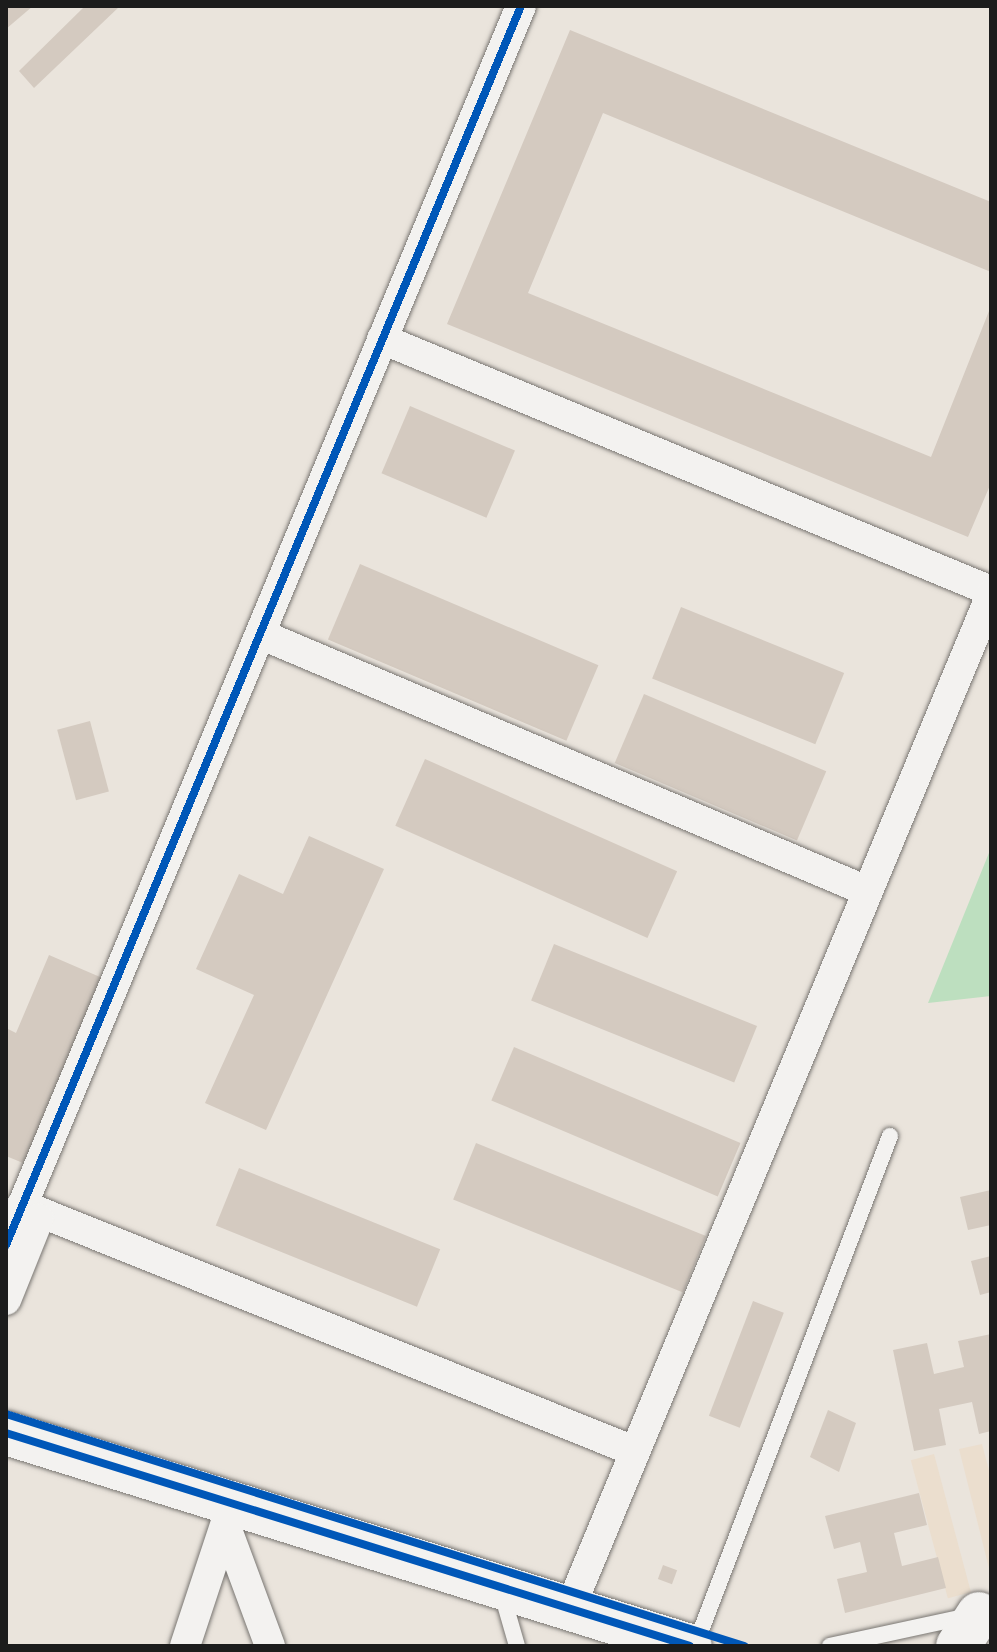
<!DOCTYPE html>
<style>
body{margin:0}
#map{position:relative;width:997px;height:1652px;overflow:hidden;background:#eae4dc;font-family:Mali,sans-serif}
div>[style]{position:absolute}
[style*='--x']{left:calc(var(--x)*1px);top:calc(var(--y)*1px);width:calc(var(--w)*1px);rotate:calc(var(--a)*1deg)}
.built>*{inset:0;background:#ebdece;transform-origin:0 0}
.green>*{inset:0;background:#bddfbf}
.building>*{inset:0;background:#d4cac0;transform-origin:0 0}
.roads{filter:drop-shadow(0 0 2px #797672) drop-shadow(0 0 2px #797672)}
.service>*{height:16px;margin:-8px;padding:0 8px;transform-origin:8px;border-radius:8px;background:#f3f2f0}
.minor>*{height:30px;margin:-15px;padding:0 15px;transform-origin:15px;border-radius:15px;background:#f3f2f0}
.secondary>*{height:44px;margin:-22px;padding:0 22px;transform-origin:22px;border-radius:22px;background:#f3f2f0}
.cycleway>*{height:8px;margin:-4px;padding:0 4px;transform-origin:4px;border-radius:4px;background:#0057b8}
span{translate:-50% -50%;white-space:nowrap;text-align:center;line-height:1.15;-webkit-text-stroke:8px #f6f6f2;paint-order:stroke}
.frame{position:absolute;inset:0;border:8px solid #1c1c1c;pointer-events:none}
</style>
<div id="map">
<div class="built">
<i style="clip-path:polygon(982px 1444px,991px 1478px,991px 1576px,959px 1449px)"></i>
<i style="left:934px;top:1454px;width:143px;height:24px;rotate:75deg"></i>
</div>
<div class="green">
<i style="clip-path:polygon(991px 848px,991px 996px,928px 1003px)"></i>
</div>
<div class="building">
<i style="clip-path:polygon(6px 6px,33px 6px,6px 29px)"></i>
<i style="clip-path:polygon(85px 6px,120px 6px,34px 88px,19px 71px)"></i>
<i style="clip-path:polygon(570px 30px,991px 202px,991px 272px,603px 113px,528px 293px,931px 457px,991px 306px,991px 483px,968px 537px,447px 324px)"></i>
<i style="left:410px;top:406px;width:114px;height:73px;rotate:23deg"></i>
<i style="left:360px;top:564px;width:259px;height:82px;rotate:23deg"></i>
<i style="left:681px;top:607px;width:176px;height:77px;rotate:22deg"></i>
<i style="left:644px;top:694px;width:198px;height:75px;rotate:23deg"></i>
<i style="left:90px;top:721px;width:73px;height:34px;rotate:75deg"></i>
<i style="left:425px;top:759px;width:276px;height:73px;rotate:24deg"></i>
<i style="clip-path:polygon(309px 836px,384px 869px,266px 1130px,205px 1103px,254px 995px,196px 969px,239px 874px,283px 894px)"></i>
<i style="left:554px;top:944px;width:219px;height:61px;rotate:22deg"></i>
<i style="clip-path:polygon(49px 955px,107px 980px,28px 1165px,6px 1156px,6px 1034px,8px 1029px,16px 1033px)"></i>
<i style="left:514px;top:1047px;width:246px;height:58px;rotate:23deg"></i>
<i style="left:476px;top:1143px;width:248px;height:61px;rotate:22deg"></i>
<i style="left:239px;top:1168px;width:217px;height:62px;rotate:22deg"></i>
<i style="clip-path:polygon(991px 1190px,991px 1225px,968px 1230px,960px 1197px)"></i>
<i style="clip-path:polygon(991px 1256px,991px 1292px,980px 1295px,971px 1261px)"></i>
<i style="left:753px;top:1301px;width:33px;height:123px;rotate:21deg"></i>
<i style="clip-path:polygon(991px 1334px,991px 1431px,979px 1434px,972px 1402px,939px 1409px,946px 1445px,914px 1451px,893px 1350px,927px 1343px,934px 1374px,964px 1367px,958px 1341px)"></i>
<i style="clip-path:polygon(828px 1410px,856px 1423px,839px 1472px,810px 1457px)"></i>
<i style="clip-path:polygon(919px 1493px,927px 1525px,894px 1533px,902px 1566px,938px 1557px,946px 1588px,845px 1613px,837px 1579px,867px 1572px,860px 1542px,834px 1549px,825px 1516px)"></i>
<i style="left:663px;top:1565px;width:15px;height:15px;rotate:20deg"></i>
</div>
<div class="roads">
<div class="service">
<i style="--x:502;--y:1594;--w:54;--a:73.9"></i>
<i style="--x:695;--y:1646;--w:546;--a:-69.08"></i>
<i style="--x:830;--y:1646;--w:142;--a:-12.2"></i>
</div>
<div class="minor">
<i style="--x:382;--y:339;--w:659;--a:22.48"></i>
<i style="--x:260;--y:634;--w:659;--a:22.95"></i>
<i style="--x:22;--y:1205;--w:660;--a:21.9"></i>
<i style="--x:6;--y:1245;--w:1342;--a:-67.43"></i>
<i style="--x:6;--y:1300;--w:88;--a:-68.1"></i>
<i style="--x:226;--y:1527;--w:127;--a:69.7"></i>
<i style="--x:571;--y:1606;--w:1095;--a:-67.44"></i>
<i style="--x:185;--y:1646;--w:153;--a:-71.7"></i>
</div>
<div class="secondary">
<i style="--x:6;--y:1433;--w:716;--a:17.3"></i>
<i style="--x:958;--y:1646;--w:38;--a:-57"></i>
</div>
</div>
<div class="cycleway">
<i style="--x:6;--y:1245;--w:1342;--a:-67.43"></i>
<i style="--x:6;--y:1414;--w:774;--a:17.45"></i>
<i style="--x:6;--y:1433;--w:716;--a:17.3"></i>
</div>
<div class="frame"></div>
</div>
